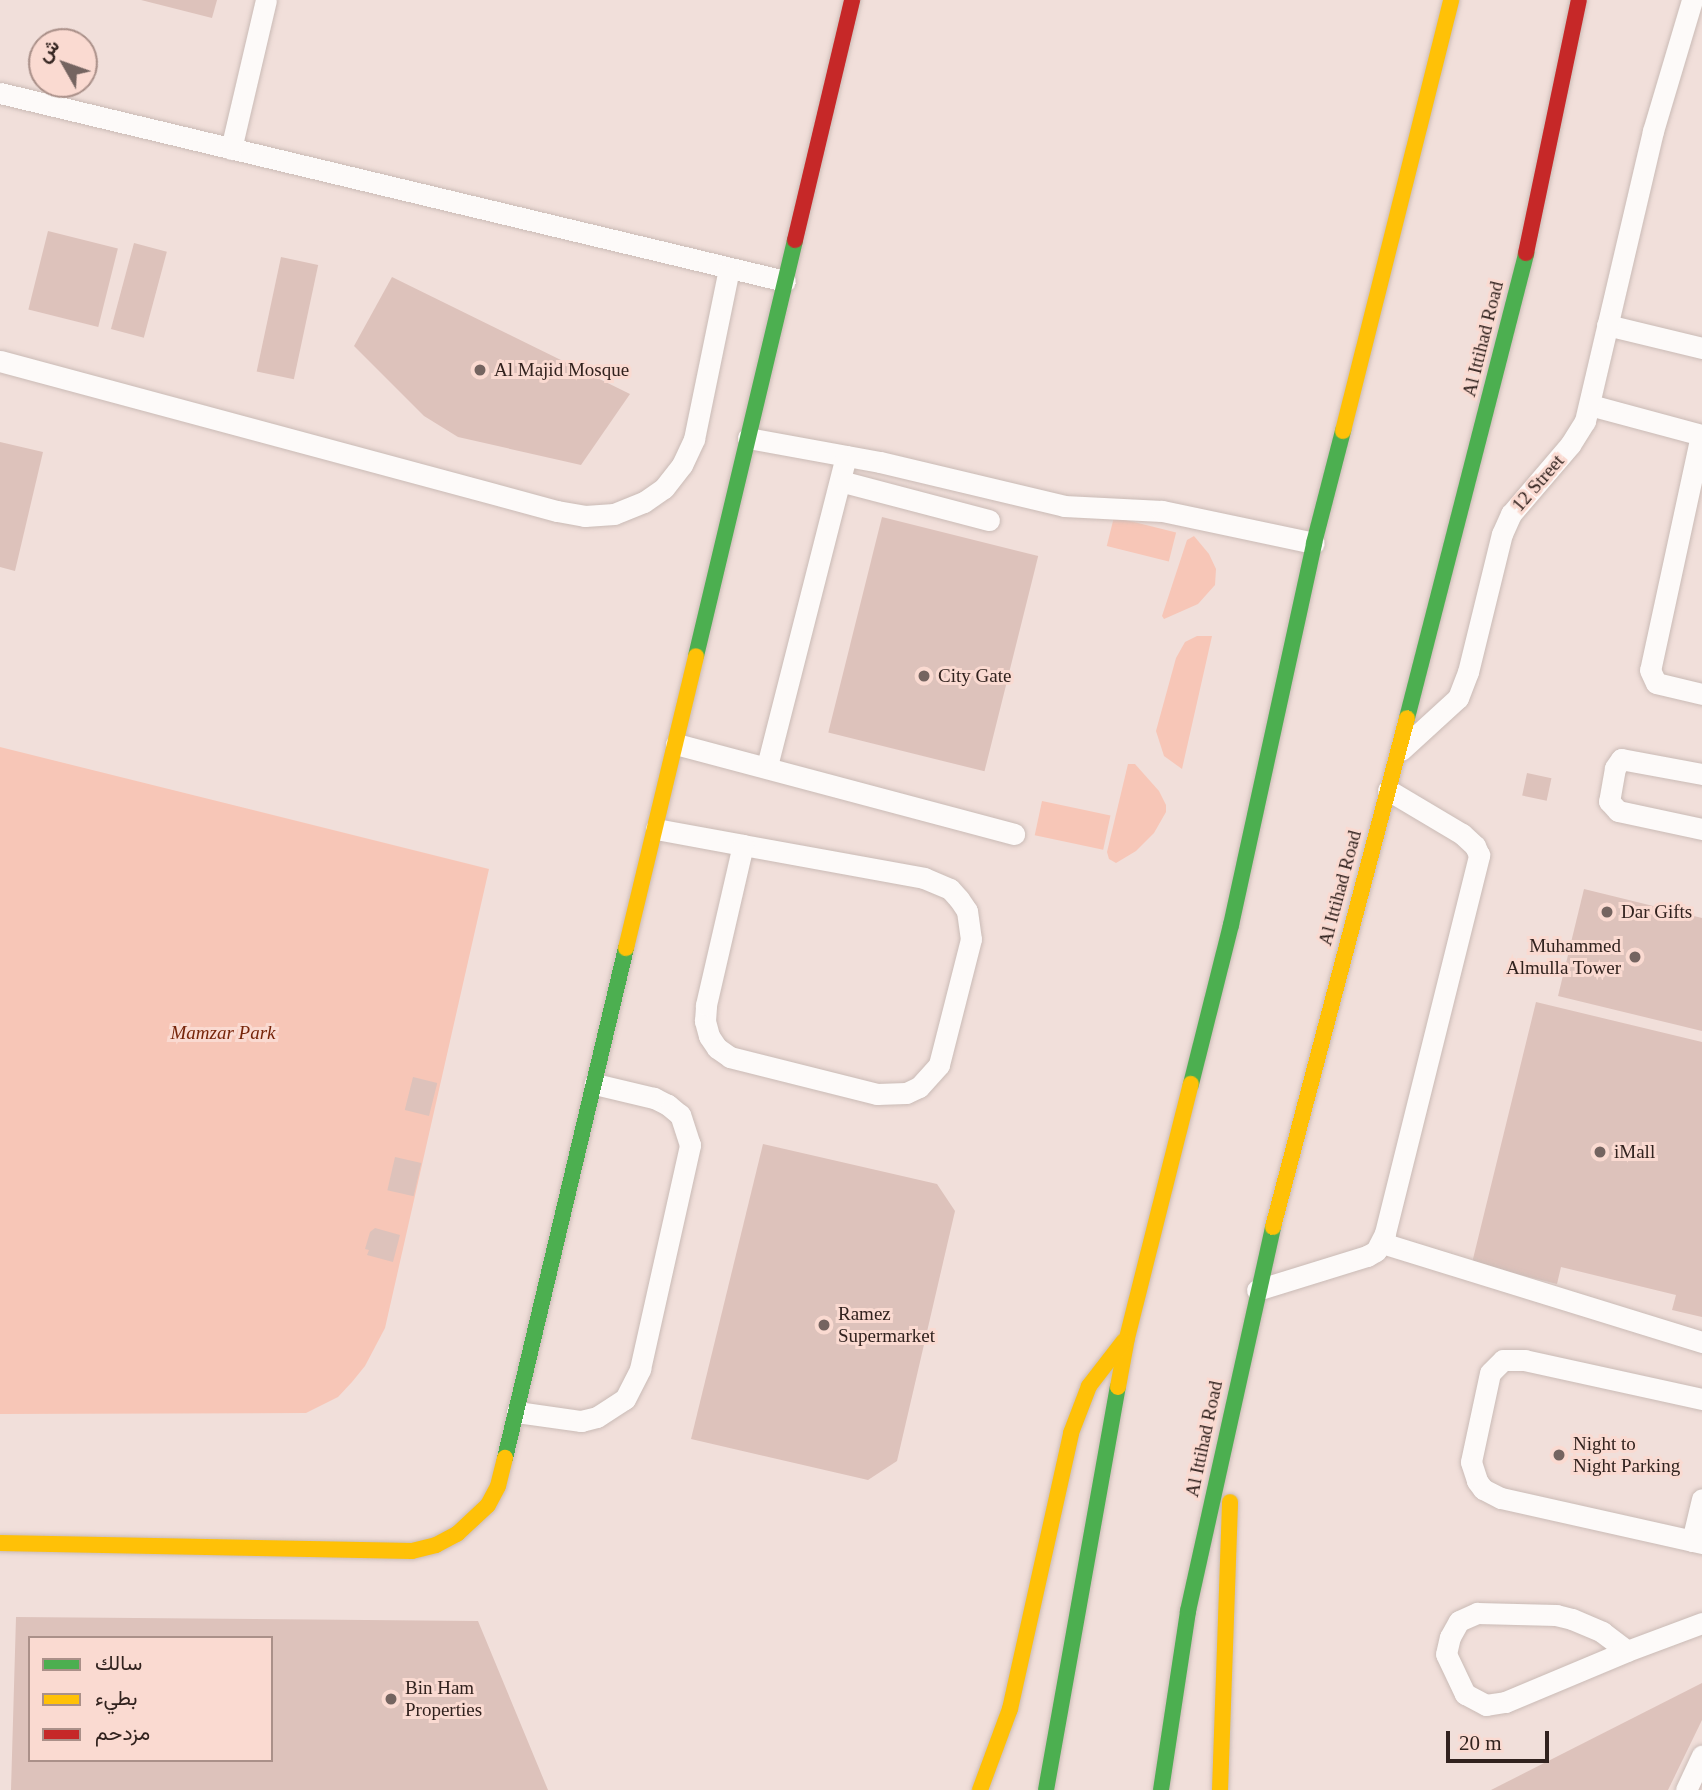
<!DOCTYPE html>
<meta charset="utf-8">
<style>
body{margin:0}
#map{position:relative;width:1702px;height:1790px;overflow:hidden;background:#f1dfda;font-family:"Times New Roman",Vazirmatn,serif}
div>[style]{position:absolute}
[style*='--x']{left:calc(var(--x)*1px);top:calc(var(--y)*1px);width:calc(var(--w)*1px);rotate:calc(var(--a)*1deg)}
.green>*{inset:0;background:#f7c6b7;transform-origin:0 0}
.building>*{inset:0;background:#ddc2bb;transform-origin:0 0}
.roads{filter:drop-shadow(0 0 2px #cabbb6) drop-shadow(0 0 2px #cabbb6)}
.lane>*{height:21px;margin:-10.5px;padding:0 10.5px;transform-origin:10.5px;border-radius:10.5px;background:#fdfaf9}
.fast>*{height:16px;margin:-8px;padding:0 8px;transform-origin:8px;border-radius:8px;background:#4caf50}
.slow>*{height:16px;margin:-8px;padding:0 8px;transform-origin:8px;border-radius:8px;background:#ffc107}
.jam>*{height:16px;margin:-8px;padding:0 8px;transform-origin:8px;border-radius:8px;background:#c62828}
.dots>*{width:19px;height:19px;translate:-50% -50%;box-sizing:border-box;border:4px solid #fadad1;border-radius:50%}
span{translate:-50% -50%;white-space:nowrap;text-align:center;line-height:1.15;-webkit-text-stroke:6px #fadad1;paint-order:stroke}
.street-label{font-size:19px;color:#31221e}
.poi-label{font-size:19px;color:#31221e}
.left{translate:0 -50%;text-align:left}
.right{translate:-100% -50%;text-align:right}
.park-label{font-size:19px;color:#76250a;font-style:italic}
.legend{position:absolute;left:28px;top:1636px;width:245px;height:126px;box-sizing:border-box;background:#fadad1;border:2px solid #aa9089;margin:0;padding:9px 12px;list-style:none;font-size:21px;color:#31221e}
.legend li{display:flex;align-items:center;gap:14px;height:35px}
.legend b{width:35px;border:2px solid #aa9089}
.north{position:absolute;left:28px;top:28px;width:70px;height:70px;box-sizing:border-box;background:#fadad1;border:2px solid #aa9089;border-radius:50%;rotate:310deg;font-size:19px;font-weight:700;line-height:28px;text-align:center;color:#31221e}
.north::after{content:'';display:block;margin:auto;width:24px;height:32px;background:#746460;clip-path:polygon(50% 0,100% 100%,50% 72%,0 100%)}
.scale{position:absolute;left:1446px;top:1731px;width:103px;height:32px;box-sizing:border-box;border:4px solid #31221e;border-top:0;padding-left:9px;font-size:21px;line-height:24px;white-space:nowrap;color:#31221e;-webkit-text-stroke:5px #fadad1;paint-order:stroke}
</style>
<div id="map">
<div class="green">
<i style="left:1114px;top:517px;width:64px;height:30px;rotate:14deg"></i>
<i style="clip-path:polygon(1194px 536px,1209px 554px,1216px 569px,1215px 585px,1198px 604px,1164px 619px,1162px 616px,1187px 540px)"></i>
<i style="clip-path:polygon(1197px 636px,1212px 636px,1182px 769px,1164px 756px,1156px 731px,1176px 658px,1185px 642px)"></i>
<i style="clip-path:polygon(0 747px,489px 869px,385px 1328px,365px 1366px,352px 1382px,338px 1397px,306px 1413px,0 1414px)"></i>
<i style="clip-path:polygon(1128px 764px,1135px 764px,1159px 791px,1166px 805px,1166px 812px,1154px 833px,1136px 851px,1116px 863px,1109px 859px,1107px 852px)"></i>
<i style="left:1042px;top:801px;width:70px;height:35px;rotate:12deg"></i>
</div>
<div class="building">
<i style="clip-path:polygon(141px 0,217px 0,212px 18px)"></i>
<i style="left:48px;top:231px;width:72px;height:81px;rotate:14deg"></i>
<i style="left:134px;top:243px;width:34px;height:89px;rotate:15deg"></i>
<i style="left:281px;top:257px;width:38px;height:117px;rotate:12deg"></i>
<i style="clip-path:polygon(392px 277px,630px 394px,581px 465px,458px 437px,424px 416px,354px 346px)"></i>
<i style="clip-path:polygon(0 442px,43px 452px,15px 571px,0 567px)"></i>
<i style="left:882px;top:517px;width:161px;height:222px;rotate:14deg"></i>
<i style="left:1527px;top:773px;width:25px;height:23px;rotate:12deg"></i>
<i style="clip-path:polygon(1584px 889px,1702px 918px,1702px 1031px,1558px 996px)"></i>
<i style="clip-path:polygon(1536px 1002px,1702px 1042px,1702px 1317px,1672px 1310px,1676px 1295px,1561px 1267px,1557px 1284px,1472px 1263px)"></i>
<i style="left:413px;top:1077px;width:25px;height:34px;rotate:14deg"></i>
<i style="clip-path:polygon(763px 1144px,937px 1184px,955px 1211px,897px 1461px,868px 1480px,691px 1439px)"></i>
<i style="left:395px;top:1157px;width:27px;height:34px;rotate:13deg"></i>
<i style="clip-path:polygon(375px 1228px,400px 1235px,393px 1262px,367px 1255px,369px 1250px,365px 1249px,370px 1232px)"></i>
<i style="clip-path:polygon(evenodd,16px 1617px,478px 1621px,548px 1790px,11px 1790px,16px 1617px,30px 1638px,271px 1638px,271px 1760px,30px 1760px,30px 1638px)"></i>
<i style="clip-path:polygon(1702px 1683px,1702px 1720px,1668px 1790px,1491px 1790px)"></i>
</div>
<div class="roads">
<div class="lane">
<i style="--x:0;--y:93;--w:807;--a:13.47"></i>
<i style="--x:231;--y:149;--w:153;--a:-76.8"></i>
<i style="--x:1607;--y:325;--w:98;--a:13.6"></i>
<i style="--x:0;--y:361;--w:577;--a:15.07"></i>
<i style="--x:557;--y:511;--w:28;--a:10"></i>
<i style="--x:585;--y:516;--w:29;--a:-4"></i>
<i style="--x:614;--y:514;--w:32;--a:-22"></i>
<i style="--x:644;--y:502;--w:24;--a:-35"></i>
<i style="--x:664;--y:488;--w:29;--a:-52"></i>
<i style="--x:682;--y:465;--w:29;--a:-65"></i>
<i style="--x:694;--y:439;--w:174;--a:-78.4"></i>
<i style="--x:1590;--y:405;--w:116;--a:15"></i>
<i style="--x:1701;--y:435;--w:240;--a:102.2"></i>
<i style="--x:1650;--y:670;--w:14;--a:65"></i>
<i style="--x:1656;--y:683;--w:47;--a:13.4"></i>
<i style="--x:748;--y:438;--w:134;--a:10.3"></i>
<i style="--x:880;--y:462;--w:189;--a:13.4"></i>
<i style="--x:1064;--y:506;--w:98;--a:2.9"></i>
<i style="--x:1162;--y:511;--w:155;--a:11.9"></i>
<i style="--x:840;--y:481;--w:154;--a:14.7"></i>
<i style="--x:676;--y:744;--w:350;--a:14.9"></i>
<i style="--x:1401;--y:750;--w:77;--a:-42.4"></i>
<i style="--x:1458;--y:698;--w:28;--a:-69"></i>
<i style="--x:1468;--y:672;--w:142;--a:-76.2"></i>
<i style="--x:1502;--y:534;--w:22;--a:-66"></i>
<i style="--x:1511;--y:514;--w:91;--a:-49.5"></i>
<i style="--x:1570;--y:445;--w:28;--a:-58"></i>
<i style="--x:1585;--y:421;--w:298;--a:-76.8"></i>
<i style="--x:1653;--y:131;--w:137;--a:-73.4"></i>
<i style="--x:767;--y:766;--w:320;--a:-75.7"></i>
<i style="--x:1702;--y:774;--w:82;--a:-169.5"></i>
<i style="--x:1621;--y:759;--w:11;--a:124"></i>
<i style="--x:1615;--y:768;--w:34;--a:100"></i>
<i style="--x:1609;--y:801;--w:13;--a:48"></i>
<i style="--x:1618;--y:811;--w:86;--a:12.1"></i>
<i style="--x:656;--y:829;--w:88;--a:10.4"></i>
<i style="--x:743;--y:845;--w:184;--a:10.3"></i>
<i style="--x:924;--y:878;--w:28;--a:23"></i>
<i style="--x:950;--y:889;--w:13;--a:48"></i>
<i style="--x:959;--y:899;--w:14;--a:56"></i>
<i style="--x:967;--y:911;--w:28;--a:82"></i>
<i style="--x:971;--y:939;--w:130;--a:104.3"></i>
<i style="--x:939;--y:1065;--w:30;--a:132"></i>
<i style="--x:919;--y:1087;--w:14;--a:155"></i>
<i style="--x:906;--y:1093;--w:29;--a:178"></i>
<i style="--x:877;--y:1094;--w:152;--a:-165.9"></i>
<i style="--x:730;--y:1057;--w:16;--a:-145"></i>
<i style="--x:717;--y:1048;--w:14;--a:-124"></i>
<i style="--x:709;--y:1036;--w:16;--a:-105"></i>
<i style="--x:705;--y:1021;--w:16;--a:-86"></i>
<i style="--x:706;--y:1005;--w:164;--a:-77"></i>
<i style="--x:1382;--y:1243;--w:335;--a:17.2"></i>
<i style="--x:1257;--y:1290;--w:115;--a:-17.2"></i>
<i style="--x:1367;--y:1256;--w:10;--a:-29"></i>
<i style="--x:1376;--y:1251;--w:20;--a:-63"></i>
<i style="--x:1385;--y:1233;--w:390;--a:-76"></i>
<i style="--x:1479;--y:855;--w:10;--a:-114"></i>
<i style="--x:1475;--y:846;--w:18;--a:-137"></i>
<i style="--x:1462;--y:834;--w:86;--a:-149.3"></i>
<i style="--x:1702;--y:1399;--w:181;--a:-167.6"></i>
<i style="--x:1525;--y:1360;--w:22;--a:180"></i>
<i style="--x:1503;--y:1360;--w:18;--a:135"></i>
<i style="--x:1490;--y:1373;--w:91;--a:102.1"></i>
<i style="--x:1471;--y:1462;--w:20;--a:72"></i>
<i style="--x:1477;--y:1481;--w:10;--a:53"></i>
<i style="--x:1483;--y:1489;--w:20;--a:27"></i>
<i style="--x:1501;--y:1498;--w:206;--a:12.6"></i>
<i style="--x:517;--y:1412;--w:65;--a:8"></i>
<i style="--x:581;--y:1421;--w:16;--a:-14"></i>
<i style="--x:597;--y:1417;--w:33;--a:-33"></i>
<i style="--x:625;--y:1399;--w:34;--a:-63"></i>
<i style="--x:640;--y:1369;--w:230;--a:-77.4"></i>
<i style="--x:690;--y:1145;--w:32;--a:-108"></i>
<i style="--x:680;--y:1115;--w:16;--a:-140"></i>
<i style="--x:668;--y:1105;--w:16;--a:-153"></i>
<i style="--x:654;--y:1098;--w:61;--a:-166.7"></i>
<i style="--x:1692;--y:1541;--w:43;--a:-76.6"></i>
<i style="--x:1477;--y:1613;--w:79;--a:1.5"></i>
<i style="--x:1556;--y:1615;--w:16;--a:14"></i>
<i style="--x:1572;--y:1619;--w:33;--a:23"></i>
<i style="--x:1602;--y:1632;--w:31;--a:37"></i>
<i style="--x:1627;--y:1651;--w:132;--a:157.3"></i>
<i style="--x:1505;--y:1702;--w:19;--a:171"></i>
<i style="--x:1486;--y:1705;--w:24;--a:-152"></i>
<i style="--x:1465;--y:1694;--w:44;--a:-115.4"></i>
<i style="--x:1446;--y:1654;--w:17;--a:-77"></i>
<i style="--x:1450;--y:1637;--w:18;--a:-61"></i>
<i style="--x:1459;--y:1621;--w:20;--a:-24"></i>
<i style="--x:1627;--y:1651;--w:80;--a:-20.5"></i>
<i style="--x:1686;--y:1790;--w:38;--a:-65"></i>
</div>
<div class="fast">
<i style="--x:696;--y:656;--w:428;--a:-76.6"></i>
<i style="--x:1407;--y:718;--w:480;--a:-75.6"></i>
<i style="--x:1191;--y:1084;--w:164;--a:-75.9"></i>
<i style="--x:1231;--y:925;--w:391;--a:-77.7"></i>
<i style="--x:1314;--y:543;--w:116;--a:-75.5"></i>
<i style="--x:505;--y:1458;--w:524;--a:-76.65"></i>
<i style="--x:1046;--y:1790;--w:409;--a:-79.9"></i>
<i style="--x:1161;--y:1790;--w:181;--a:-81.4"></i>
<i style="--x:1188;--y:1611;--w:393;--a:-77.5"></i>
</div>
<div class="slow">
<i style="--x:1343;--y:431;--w:444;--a:-75.9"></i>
<i style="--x:626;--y:948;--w:300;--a:-76.5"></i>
<i style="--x:1273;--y:1227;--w:526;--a:-75.25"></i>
<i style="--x:1118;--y:1387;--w:50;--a:-79.6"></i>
<i style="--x:1127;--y:1338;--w:262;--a:-75.9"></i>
<i style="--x:0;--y:1543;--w:412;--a:1.1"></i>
<i style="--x:412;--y:1551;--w:25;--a:-14"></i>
<i style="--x:436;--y:1545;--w:24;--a:-28"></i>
<i style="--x:457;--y:1534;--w:42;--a:-43.1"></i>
<i style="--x:488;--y:1505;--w:21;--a:-62"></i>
<i style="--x:498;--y:1486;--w:29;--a:-76"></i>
<i style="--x:980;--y:1790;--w:86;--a:-69.7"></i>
<i style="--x:1010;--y:1709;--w:283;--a:-77.5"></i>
<i style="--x:1071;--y:1433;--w:50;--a:-69"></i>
<i style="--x:1089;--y:1386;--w:56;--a:-52.3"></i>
<i style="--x:1220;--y:1790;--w:288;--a:-88"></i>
</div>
<div class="jam">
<i style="--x:795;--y:240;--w:247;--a:-76.6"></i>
<i style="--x:1526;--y:253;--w:258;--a:-78.2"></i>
</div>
</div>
<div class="dots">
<i style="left:480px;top:370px;background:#746460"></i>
<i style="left:924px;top:676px;background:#746460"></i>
<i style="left:1607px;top:912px;background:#746460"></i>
<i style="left:1635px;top:957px;background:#746460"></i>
<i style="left:1600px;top:1152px;background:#746460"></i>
<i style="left:824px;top:1325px;background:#746460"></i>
<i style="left:1559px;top:1455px;background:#746460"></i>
<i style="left:391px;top:1699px;background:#746460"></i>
</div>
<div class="street-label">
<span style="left:1483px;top:339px;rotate:-76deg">Al Ittihad Road</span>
<span style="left:1538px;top:483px;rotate:-49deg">12 Street</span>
<span style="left:1340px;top:888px;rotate:-75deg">Al Ittihad Road</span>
<span style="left:1204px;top:1439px;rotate:-78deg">Al Ittihad Road</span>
</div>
<div class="poi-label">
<span class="left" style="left:494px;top:370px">Al Majid Mosque</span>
<span class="left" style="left:938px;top:676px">City Gate</span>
<span class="left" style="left:1621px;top:912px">Dar Gifts</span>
<span class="right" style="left:1621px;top:957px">Muhammed<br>Almulla Tower</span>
<span class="left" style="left:1614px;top:1152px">iMall</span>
<span class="left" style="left:838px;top:1325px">Ramez<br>Supermarket</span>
<span class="left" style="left:1573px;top:1455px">Night to<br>Night Parking</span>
<span class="left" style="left:405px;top:1699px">Bin Ham<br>Properties</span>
</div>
<div class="park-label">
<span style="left:223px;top:1033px">Mamzar Park</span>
</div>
<ul class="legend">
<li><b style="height:9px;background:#4caf50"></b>سالك</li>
<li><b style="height:9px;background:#ffc107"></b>بطيء</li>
<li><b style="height:9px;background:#c62828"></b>مزدحم</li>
</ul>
<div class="north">ش</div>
<div class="scale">20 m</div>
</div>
